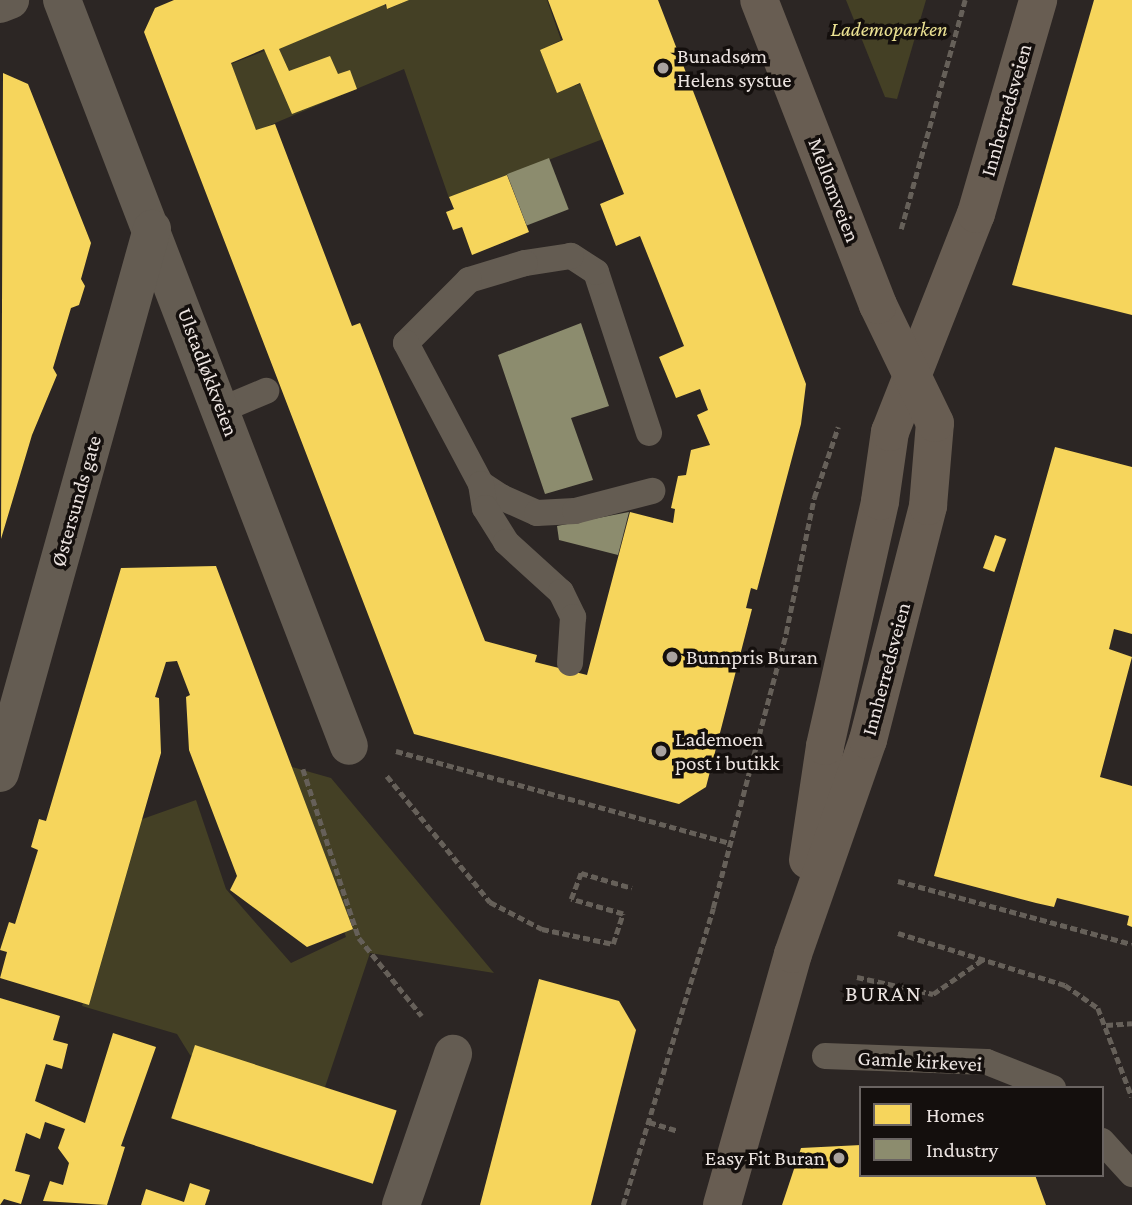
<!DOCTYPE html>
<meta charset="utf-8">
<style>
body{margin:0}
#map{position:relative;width:1132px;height:1205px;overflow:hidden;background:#2c2624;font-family:"Crimson Pro",serif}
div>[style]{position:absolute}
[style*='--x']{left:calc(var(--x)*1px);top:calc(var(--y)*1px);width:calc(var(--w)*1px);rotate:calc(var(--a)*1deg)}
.green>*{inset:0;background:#444025}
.homes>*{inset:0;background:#f6d55c;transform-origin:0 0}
.industry>*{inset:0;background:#8c8c6e;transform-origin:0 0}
.path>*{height:4.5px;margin-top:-2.25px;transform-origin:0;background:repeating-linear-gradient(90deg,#666059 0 7px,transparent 0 10.5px)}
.lane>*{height:26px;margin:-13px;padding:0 13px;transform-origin:13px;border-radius:13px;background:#645c52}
.street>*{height:38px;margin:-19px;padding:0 19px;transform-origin:19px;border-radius:19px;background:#645c52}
.secondary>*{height:38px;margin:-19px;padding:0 19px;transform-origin:19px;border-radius:19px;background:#685d52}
.dots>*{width:19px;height:19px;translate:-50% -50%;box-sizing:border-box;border:4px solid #140f0d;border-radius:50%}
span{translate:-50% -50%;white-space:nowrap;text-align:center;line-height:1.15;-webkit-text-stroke:7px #140f0d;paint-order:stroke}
.park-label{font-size:21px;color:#ebe192;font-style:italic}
.poi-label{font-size:21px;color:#ece4e1}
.left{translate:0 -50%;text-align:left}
.right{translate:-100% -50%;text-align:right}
.street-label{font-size:21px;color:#ece4e1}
.neighbourhood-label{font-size:23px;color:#ece4e1;letter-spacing:2px}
.legend{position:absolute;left:859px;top:1086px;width:245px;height:91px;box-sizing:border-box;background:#140f0d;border:2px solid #6a6462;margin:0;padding:9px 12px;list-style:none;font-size:21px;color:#ece4e1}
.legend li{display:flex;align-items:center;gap:14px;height:35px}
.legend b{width:35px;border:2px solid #6a6462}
</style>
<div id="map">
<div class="green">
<i style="clip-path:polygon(409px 0,547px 0,561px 40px,541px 50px,558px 91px,580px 84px,603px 139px,449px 198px,404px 69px,256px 131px,231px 64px,384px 4px,388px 9px)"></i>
<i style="clip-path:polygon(846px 0,926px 0,897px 99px,885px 97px)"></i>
<i style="clip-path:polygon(285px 765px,331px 778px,494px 973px,370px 953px,321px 1099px,190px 1055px,177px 1034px,82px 1006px,134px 822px,196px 800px,226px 889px,291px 963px,346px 937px)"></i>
</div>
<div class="homes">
<i style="clip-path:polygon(174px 0,409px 0,387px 9px,386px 4px,279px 49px,289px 71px,330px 56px,338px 74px,350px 70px,357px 89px,292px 114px,264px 49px,231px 63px,256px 130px,275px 124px,352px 326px,360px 323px,485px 641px,537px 655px,535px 662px,587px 675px,630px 512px,673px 523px,675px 509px,671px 508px,678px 476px,686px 475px,691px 450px,710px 445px,697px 415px,708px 410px,700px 389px,676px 398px,659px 357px,684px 346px,640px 236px,616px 246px,600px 204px,624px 194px,580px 83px,557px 93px,540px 50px,563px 40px,548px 0,658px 0,806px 384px,801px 424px,757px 590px,751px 588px,746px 608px,752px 609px,706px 787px,679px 804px,414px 734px,144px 32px,155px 8px)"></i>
<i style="clip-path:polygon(1094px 0,1132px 0,1132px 315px,1012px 285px)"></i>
<i style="clip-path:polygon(3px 73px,28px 84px,91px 243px,81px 279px,85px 286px,79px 305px,71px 308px,53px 368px,57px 375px,32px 435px,1px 539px)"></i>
<i style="clip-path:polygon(507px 175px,529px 232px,472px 255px,462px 227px,453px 230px,446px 212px,454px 209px,449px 197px)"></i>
<i style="clip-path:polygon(1055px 447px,1132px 467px,1132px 634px,1114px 629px,1109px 649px,1132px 657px,1100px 777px,1132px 786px,1132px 927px,1127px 925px,1129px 916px,1057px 898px,1054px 907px,1036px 903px,934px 876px)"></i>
<i style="left:995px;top:535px;width:12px;height:35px;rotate:20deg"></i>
<i style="clip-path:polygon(216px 566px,353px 929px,307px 947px,230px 890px,237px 876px,189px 750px,186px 697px,190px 695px,177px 661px,166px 662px,155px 697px,159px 698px,161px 753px,89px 1005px,0 978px,7px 952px,0 950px,9px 922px,15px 924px,38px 850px,31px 847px,39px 819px,46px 821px,121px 568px)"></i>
<i style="clip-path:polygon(539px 979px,619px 1001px,636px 1030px,591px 1205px,480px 1205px)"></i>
<i style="clip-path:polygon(0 998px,60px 1016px,53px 1040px,68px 1044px,62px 1069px,46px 1064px,35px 1101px,85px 1123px,113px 1033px,156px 1047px,121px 1146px,125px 1147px,107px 1205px,43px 1201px,50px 1181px,63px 1185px,69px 1163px,58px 1148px,65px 1129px,45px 1122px,40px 1139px,26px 1133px,15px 1171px,30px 1175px,21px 1204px,4px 1199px,0 1205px)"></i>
<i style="left:195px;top:1045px;width:212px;height:77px;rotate:18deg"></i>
<i style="clip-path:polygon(861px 1145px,861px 1175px,1035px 1175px,1046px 1205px,782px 1205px,801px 1148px)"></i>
<i style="clip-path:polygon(190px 1183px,210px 1190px,205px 1205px,141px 1205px,146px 1189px,184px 1202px)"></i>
</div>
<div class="industry">
<i style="left:549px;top:158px;width:55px;height:45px;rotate:69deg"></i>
<i style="clip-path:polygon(581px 323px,609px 406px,571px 418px,593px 480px,545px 494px,498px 355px)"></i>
<i style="clip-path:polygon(629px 512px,618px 555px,559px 540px,557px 526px)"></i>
</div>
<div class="path">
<i style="--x:901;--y:229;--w:238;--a:-74.4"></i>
<i style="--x:396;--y:751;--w:346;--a:15.4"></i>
<i style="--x:303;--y:769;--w:178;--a:71.7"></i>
<i style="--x:359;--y:938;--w:100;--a:51.1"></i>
<i style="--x:387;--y:776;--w:163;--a:50.7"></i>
<i style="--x:490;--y:902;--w:59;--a:27.4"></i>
<i style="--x:542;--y:929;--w:73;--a:11.9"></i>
<i style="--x:613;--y:944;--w:32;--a:-72"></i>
<i style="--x:623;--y:914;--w:54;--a:-163.9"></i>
<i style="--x:571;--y:899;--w:28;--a:-69"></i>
<i style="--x:581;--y:873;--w:53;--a:16.4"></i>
<i style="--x:898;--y:881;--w:242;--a:15.1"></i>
<i style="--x:898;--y:933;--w:175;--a:17.3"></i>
<i style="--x:1065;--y:985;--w:40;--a:34.9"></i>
<i style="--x:1098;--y:1008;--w:95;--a:69.1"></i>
<i style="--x:857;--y:977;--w:78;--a:12.6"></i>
<i style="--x:933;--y:994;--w:60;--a:-34.8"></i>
<i style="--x:1106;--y:1025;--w:26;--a:-4"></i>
<i style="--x:649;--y:1122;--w:30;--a:17"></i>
<i style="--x:623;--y:1205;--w:310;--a:-73.1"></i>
<i style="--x:713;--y:908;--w:285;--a:-75.1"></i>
<i style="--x:786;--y:633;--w:138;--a:-78.3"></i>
<i style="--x:814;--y:498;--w:75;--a:-71.3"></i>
</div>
<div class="lane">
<i style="--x:223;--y:409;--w:47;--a:-22.7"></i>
<i style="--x:649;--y:433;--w:169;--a:-108.2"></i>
<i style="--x:596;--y:272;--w:30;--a:-147"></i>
<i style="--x:571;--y:256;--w:47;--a:171.3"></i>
<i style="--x:525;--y:263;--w:59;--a:163.1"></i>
<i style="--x:469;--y:280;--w:89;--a:135"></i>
<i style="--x:406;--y:343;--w:160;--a:62"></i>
<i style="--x:481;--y:484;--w:24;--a:33"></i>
<i style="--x:501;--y:497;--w:39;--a:24"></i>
<i style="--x:537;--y:513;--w:38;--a:-3"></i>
<i style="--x:575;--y:511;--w:80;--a:-14.6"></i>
<i style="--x:481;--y:484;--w:24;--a:81"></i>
<i style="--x:485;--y:508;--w:40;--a:58"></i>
<i style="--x:506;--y:542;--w:74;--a:42.3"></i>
<i style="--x:561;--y:592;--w:28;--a:64"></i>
<i style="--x:573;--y:617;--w:46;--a:93.7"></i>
<i style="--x:825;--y:1056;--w:162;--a:2.1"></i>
<i style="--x:987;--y:1062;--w:71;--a:21.5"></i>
<i style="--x:1102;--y:1141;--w:45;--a:47.7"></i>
</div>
<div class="street">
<i style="--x:62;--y:0;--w:799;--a:68.96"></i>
<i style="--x:0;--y:4;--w:11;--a:-22"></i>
<i style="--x:0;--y:773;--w:565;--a:-74.39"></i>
<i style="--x:401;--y:1205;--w:160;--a:-71"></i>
</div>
<div class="secondary">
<i style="--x:808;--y:860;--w:115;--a:-81.5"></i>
<i style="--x:825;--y:746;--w:251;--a:-77.3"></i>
<i style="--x:880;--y:501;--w:70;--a:-81.8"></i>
<i style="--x:890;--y:432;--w:234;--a:-68.5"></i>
<i style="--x:976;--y:214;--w:223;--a:-73.8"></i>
<i style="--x:722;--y:1205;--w:261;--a:-74.2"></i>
<i style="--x:793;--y:954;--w:227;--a:-70.7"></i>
<i style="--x:868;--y:740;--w:242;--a:-75.6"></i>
<i style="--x:928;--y:506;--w:83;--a:-85.2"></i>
<i style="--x:935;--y:423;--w:131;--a:-115.8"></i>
<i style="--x:878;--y:305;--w:327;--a:-111.3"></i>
</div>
<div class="dots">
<i style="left:663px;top:68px;background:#a9a29f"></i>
<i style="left:672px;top:657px;background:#a9a29f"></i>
<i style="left:661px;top:751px;background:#a9a29f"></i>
<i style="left:839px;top:1158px;background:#a9a29f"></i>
</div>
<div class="park-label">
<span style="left:889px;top:29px">Lademoparken</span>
</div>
<div class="poi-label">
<span class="left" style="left:677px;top:68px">Bunadsøm<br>Helens systue</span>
<span class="left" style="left:686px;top:657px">Bunnpris Buran</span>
<span class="left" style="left:675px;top:751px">Lademoen<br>post i butikk</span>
<span class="right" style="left:825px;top:1158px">Easy Fit Buran</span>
</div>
<div class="street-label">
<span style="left:1006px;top:110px;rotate:-74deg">Innherredsveien</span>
<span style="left:834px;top:190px;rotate:69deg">Mellomveien</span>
<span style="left:208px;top:372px;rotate:69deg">Ulstadløkkveien</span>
<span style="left:76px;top:501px;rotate:-74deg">Østersunds gate</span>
<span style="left:886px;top:669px;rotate:-75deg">Innherredsveien</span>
<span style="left:920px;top:1061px;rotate:3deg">Gamle kirkevei</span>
</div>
<div class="neighbourhood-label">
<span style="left:884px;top:993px">BURAN</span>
</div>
<ul class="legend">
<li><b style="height:19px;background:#f6d55c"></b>Homes</li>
<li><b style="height:19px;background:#8c8c6e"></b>Industry</li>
</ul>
</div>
